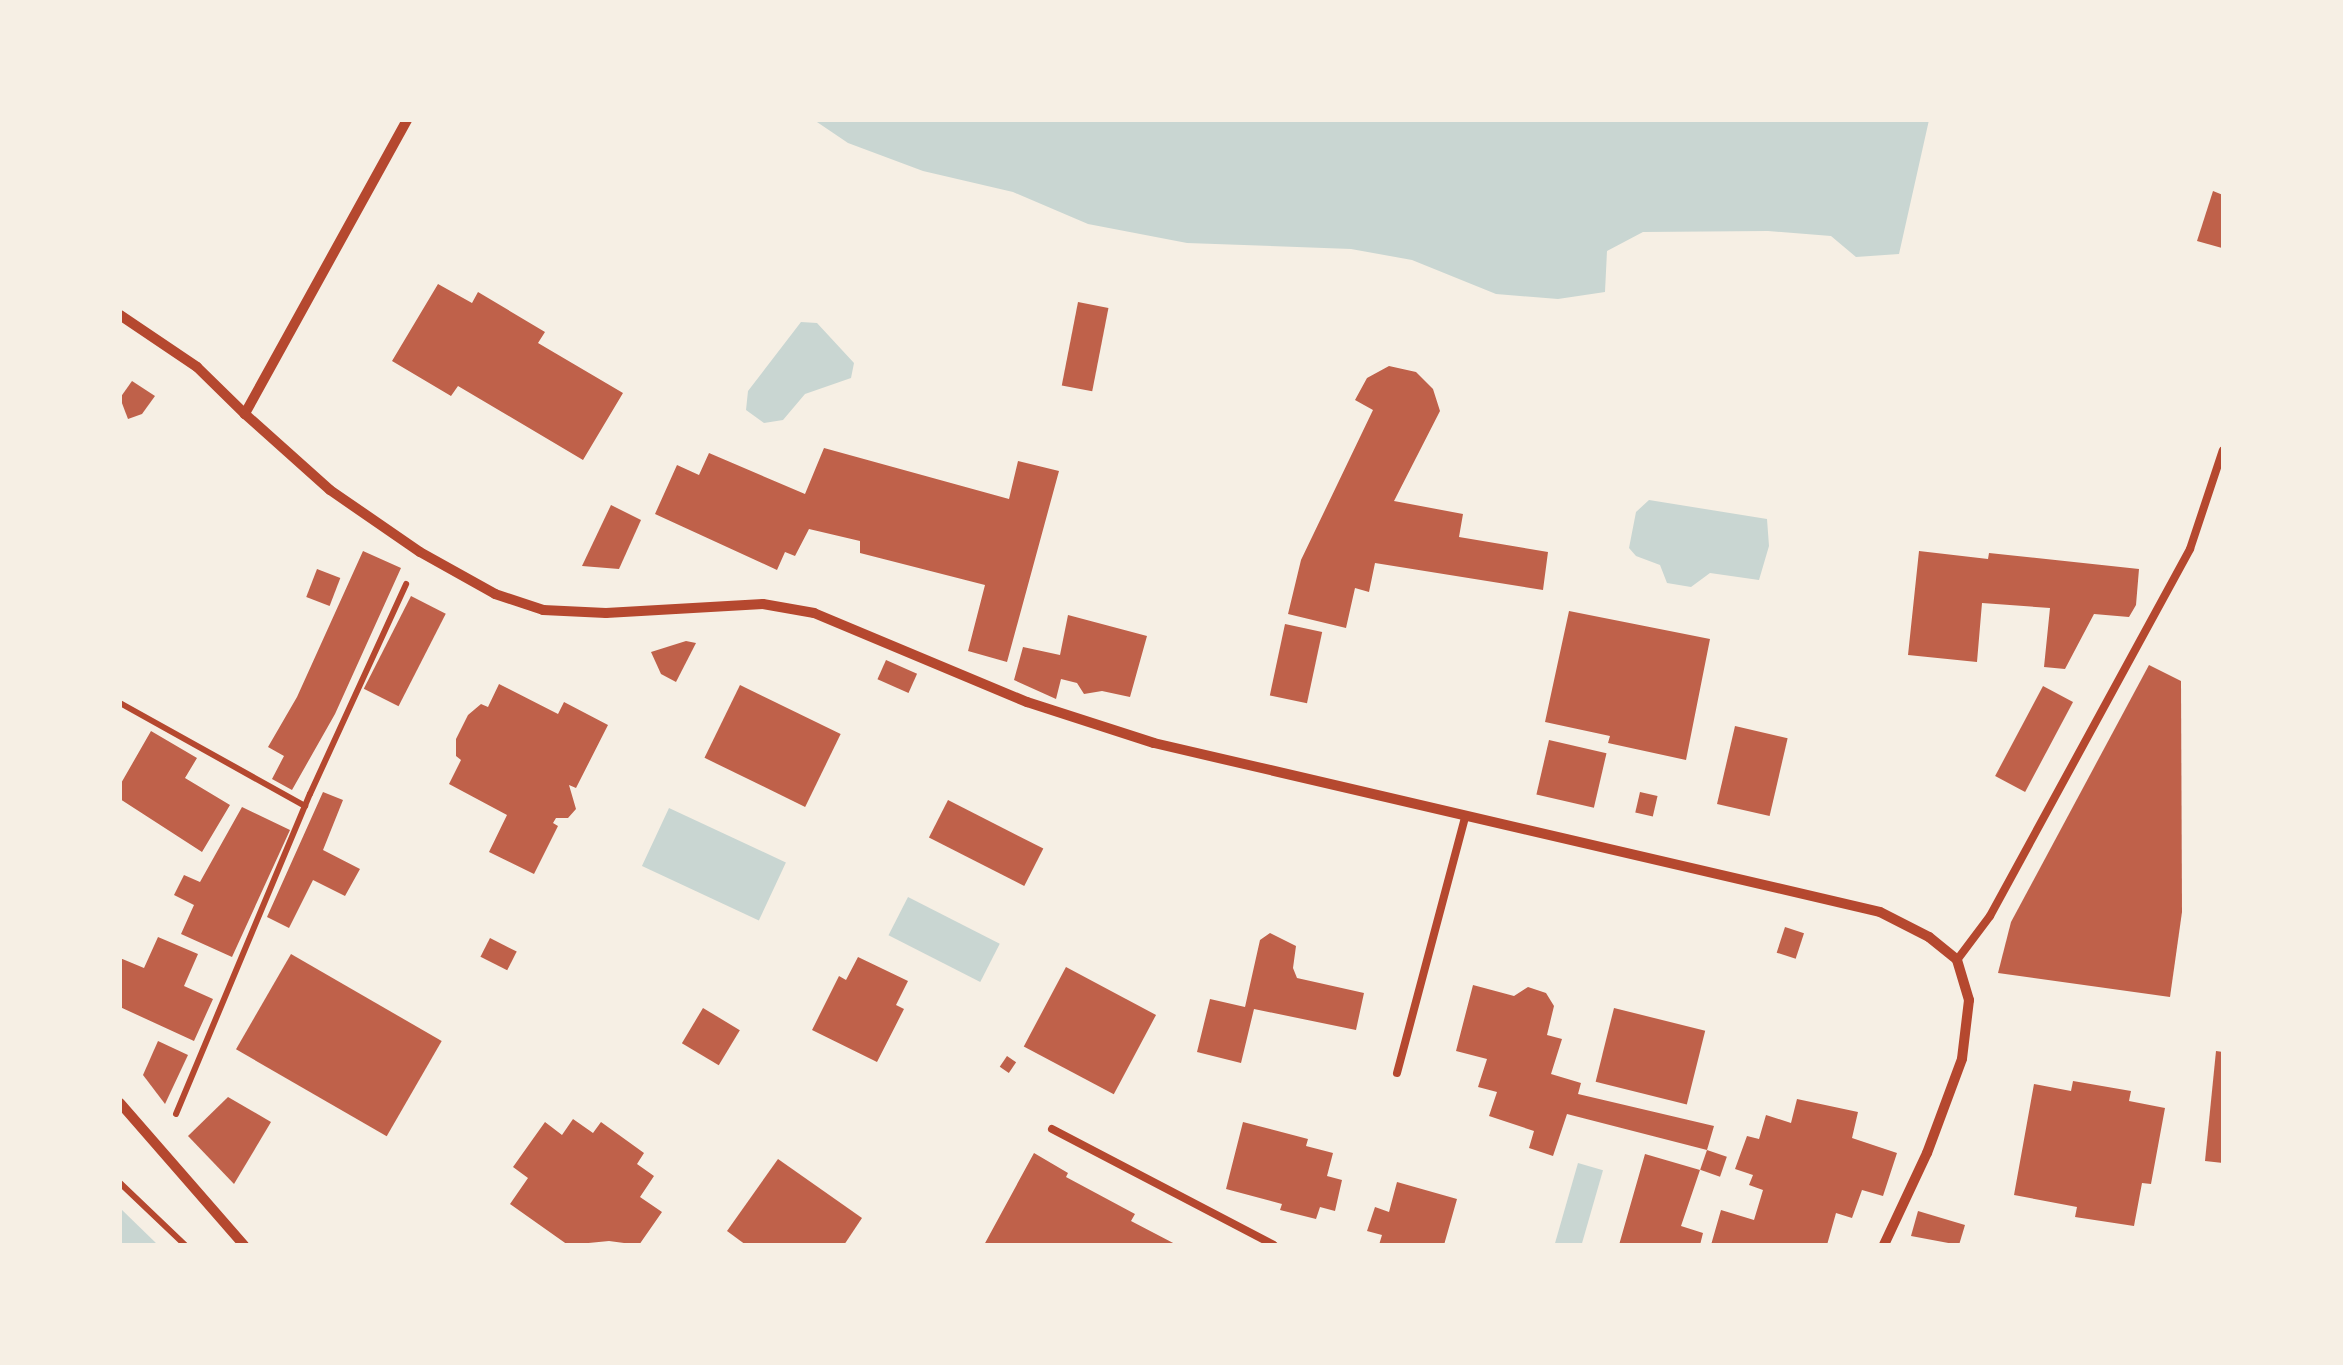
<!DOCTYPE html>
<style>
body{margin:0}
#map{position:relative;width:2343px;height:1365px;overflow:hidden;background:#f6efe4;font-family:Ubuntu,sans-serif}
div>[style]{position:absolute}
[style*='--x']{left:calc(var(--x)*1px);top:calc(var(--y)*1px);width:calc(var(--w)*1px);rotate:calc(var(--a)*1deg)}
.water>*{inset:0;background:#c9d6d2;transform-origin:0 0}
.building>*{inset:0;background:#bf614a;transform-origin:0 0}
.path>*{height:6px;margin:-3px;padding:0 3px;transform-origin:3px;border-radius:3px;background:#b5482f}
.service>*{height:8px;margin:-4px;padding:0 4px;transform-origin:4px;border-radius:4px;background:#b5482f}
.minor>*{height:10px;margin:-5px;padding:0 5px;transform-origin:5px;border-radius:5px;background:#b5482f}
span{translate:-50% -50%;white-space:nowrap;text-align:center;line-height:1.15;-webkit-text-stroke:10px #f6efe4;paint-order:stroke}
.frame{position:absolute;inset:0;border:122px solid #f6efe4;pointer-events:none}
</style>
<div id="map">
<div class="water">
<i style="clip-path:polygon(814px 120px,1929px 120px,1899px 254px,1856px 257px,1831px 236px,1768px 231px,1643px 232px,1607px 251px,1605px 292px,1558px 299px,1496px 294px,1412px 260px,1351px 249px,1187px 243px,1088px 224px,1013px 192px,923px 171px,848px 143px)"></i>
<i style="clip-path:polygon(801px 322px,817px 323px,854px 363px,851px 378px,805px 394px,783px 420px,764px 423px,746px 410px,748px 391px)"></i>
<i style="clip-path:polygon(1649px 500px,1767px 519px,1769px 546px,1759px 580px,1710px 573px,1691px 587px,1667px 583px,1660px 565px,1636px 556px,1629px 548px,1636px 512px)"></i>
<i style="left:669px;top:808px;width:129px;height:64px;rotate:25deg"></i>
<i style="left:908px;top:897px;width:103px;height:43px;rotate:27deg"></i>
<i style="left:1578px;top:1163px;width:26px;height:85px;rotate:16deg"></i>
<i style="clip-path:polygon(120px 1208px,158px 1245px,120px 1245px)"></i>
</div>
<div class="building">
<i style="clip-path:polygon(2213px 191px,2223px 195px,2222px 248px,2197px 241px)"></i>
<i style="clip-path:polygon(438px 284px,472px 303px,478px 292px,545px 332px,538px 343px,623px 393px,583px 460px,458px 386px,451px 396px,392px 361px)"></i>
<i style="left:1078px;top:302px;width:31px;height:85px;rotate:11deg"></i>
<i style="clip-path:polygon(1389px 366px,1416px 372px,1433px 389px,1440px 411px,1394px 501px,1463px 514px,1459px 537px,1548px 552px,1543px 590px,1375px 563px,1369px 592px,1355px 588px,1346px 628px,1288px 614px,1301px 560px,1373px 410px,1355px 400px,1367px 378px)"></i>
<i style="clip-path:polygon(132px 381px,155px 396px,142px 414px,128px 419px,120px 398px)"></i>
<i style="clip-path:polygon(824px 448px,1009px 499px,1018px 461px,1059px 471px,1007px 662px,968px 651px,985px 585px,860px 553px,860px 541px,809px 529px,795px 556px,785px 552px,777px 570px,655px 514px,677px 465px,699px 475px,709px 453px,805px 494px)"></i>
<i style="clip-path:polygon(611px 505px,641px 520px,619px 569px,582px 566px)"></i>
<i style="clip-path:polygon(363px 551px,401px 568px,335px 714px,292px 790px,272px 779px,284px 756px,268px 747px,297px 697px)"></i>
<i style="clip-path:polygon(1919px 551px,1988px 559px,1989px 553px,2139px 569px,2136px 605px,2129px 617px,2094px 614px,2065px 669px,2044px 667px,2050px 608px,1982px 603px,1977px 662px,1908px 655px)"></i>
<i style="left:317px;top:569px;width:25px;height:30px;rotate:21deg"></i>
<i style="left:411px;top:596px;width:39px;height:104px;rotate:27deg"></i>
<i style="clip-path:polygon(1569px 611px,1710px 639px,1686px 760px,1608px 743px,1610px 736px,1545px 722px)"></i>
<i style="clip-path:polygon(1068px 615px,1147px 636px,1130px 697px,1102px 691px,1084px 694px,1077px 683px,1061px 679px,1056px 699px,1014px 680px,1023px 647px,1060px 655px)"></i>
<i style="left:1285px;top:624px;width:38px;height:73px;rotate:12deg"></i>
<i style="clip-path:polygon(686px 641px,696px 643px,676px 682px,661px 674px,651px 652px)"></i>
<i style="left:886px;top:660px;width:34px;height:21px;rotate:24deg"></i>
<i style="clip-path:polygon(2149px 665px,2181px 681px,2182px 912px,2170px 997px,1998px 973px,2011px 922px)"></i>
<i style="clip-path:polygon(499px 684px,558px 714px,564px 702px,608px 725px,576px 788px,569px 785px,576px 809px,568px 818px,556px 818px,553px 823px,558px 826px,534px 874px,489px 852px,507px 815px,449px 784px,461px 760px,456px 756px,456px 739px,468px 715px,481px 704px,488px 707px)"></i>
<i style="left:740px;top:685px;width:112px;height:81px;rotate:26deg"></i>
<i style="left:2043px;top:686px;width:34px;height:102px;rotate:28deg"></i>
<i style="left:1735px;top:726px;width:54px;height:80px;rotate:13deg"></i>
<i style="clip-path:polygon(151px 731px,197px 758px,185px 778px,230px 805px,202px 852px,120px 799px,120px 785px)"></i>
<i style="left:1549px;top:740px;width:59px;height:56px;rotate:13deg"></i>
<i style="clip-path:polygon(323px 792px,343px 800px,323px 850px,360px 869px,345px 896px,313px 880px,289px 928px,267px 917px)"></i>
<i style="left:1640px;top:792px;width:18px;height:21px;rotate:13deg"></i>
<i style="left:948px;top:800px;width:107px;height:42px;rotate:27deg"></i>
<i style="clip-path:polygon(242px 807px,290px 830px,232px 957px,181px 934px,194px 905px,174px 895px,184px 875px,200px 882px)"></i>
<i style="left:1785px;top:927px;width:20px;height:27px;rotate:18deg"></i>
<i style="clip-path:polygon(1270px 933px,1296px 946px,1293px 968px,1297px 978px,1364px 993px,1356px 1030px,1254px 1009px,1241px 1063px,1197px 1052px,1210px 999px,1245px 1007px,1260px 940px)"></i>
<i style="clip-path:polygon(158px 937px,198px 954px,184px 986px,213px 999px,194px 1041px,120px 1007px,120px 958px,144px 968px)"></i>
<i style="left:490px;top:938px;width:30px;height:21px;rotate:27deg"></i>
<i style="left:291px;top:954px;width:174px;height:110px;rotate:30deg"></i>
<i style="clip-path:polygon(858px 957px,908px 981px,896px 1005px,904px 1009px,877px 1062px,812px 1030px,839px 976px,846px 980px)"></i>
<i style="left:1066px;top:967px;width:102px;height:90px;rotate:28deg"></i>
<i style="clip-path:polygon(1473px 985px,1514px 996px,1528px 987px,1546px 993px,1554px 1006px,1547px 1035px,1562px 1039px,1551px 1074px,1581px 1083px,1578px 1094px,1714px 1126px,1707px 1150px,1567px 1114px,1553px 1156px,1529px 1148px,1534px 1131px,1489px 1116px,1497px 1092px,1478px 1087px,1487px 1059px,1456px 1051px)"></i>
<i style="left:703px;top:1008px;width:43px;height:41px;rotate:31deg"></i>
<i style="left:1614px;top:1008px;width:94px;height:76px;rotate:14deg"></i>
<i style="clip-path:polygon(158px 1041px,188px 1055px,165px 1104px,143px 1075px)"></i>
<i style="clip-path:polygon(2216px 1051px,2223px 1052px,2223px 1163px,2205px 1161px)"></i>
<i style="left:1007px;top:1056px;width:11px;height:13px;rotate:34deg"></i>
<i style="clip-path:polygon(2073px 1081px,2131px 1091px,2129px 1101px,2165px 1108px,2151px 1184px,2142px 1183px,2134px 1226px,2075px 1217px,2077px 1207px,2014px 1195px,2034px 1084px,2071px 1091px)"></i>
<i style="clip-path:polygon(228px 1097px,271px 1122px,234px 1184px,188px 1136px)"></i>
<i style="clip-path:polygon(1797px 1099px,1858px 1112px,1852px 1138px,1897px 1153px,1883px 1196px,1862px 1190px,1852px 1218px,1836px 1213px,1827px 1245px,1711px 1245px,1721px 1210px,1754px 1220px,1763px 1190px,1749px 1185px,1753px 1175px,1735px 1169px,1747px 1136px,1759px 1139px,1766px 1115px,1791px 1123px)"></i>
<i style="clip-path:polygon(573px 1119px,593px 1133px,601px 1122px,644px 1153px,637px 1164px,654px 1176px,640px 1197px,662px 1212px,639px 1245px,609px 1241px,568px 1245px,510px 1204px,528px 1178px,513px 1167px,545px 1122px,562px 1135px)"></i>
<i style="clip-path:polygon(1243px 1122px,1308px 1139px,1306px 1146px,1333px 1153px,1327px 1176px,1342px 1180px,1335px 1211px,1320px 1207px,1316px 1219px,1280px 1210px,1282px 1204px,1226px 1189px)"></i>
<i style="left:1707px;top:1150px;width:21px;height:21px;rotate:19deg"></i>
<i style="clip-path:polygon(1034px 1153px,1068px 1173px,1066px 1177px,1135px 1214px,1131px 1221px,1177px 1245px,984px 1245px)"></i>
<i style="clip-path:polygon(1645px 1154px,1700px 1170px,1681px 1226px,1703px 1233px,1700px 1245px,1619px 1245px)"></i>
<i style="clip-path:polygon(778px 1159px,862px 1218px,844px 1245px,746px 1245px,727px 1231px)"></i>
<i style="clip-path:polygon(1397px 1182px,1457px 1199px,1444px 1245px,1379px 1245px,1382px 1235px,1367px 1231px,1375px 1207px,1389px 1212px)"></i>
<i style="clip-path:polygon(1918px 1211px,1965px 1225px,1959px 1245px,1911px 1236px)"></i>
</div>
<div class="path">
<i style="--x:120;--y:703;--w:212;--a:29.1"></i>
<i style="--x:176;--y:1114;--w:347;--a:-67.3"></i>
<i style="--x:310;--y:794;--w:231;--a:-65.4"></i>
<i style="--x:120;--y:1183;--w:90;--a:43.6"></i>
</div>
<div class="service">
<i style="--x:1957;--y:960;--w:55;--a:-53.1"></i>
<i style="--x:1990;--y:916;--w:418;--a:-61.4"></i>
<i style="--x:2190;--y:549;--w:104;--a:-71.6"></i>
<i style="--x:1397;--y:1073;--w:265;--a:-75.1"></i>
<i style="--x:1052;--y:1129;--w:250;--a:27.6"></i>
</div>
<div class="minor">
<i style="--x:407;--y:120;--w:336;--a:118.9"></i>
<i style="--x:245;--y:414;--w:114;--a:41.8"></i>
<i style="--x:330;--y:490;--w:109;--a:34.6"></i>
<i style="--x:420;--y:552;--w:86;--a:29.2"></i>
<i style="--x:495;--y:594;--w:51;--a:18.4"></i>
<i style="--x:543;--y:610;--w:63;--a:2.7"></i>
<i style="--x:606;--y:613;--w:157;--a:-3.3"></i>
<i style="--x:763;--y:604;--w:52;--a:10"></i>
<i style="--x:814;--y:613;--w:231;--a:22.7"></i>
<i style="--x:1027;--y:702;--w:133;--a:17.9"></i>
<i style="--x:1154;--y:743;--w:745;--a:13.1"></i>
<i style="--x:1880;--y:912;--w:55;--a:27"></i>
<i style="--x:1929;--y:937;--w:36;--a:39"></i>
<i style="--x:1957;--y:960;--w:42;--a:73.3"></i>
<i style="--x:1969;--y:1000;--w:59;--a:96.8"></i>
<i style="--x:1962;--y:1059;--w:100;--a:110.4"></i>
<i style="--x:1927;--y:1153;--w:102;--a:115.1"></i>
<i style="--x:120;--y:315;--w:93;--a:34"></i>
<i style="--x:197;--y:367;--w:67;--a:44.4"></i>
<i style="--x:120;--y:1103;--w:189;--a:48.9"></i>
</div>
<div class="frame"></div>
</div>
